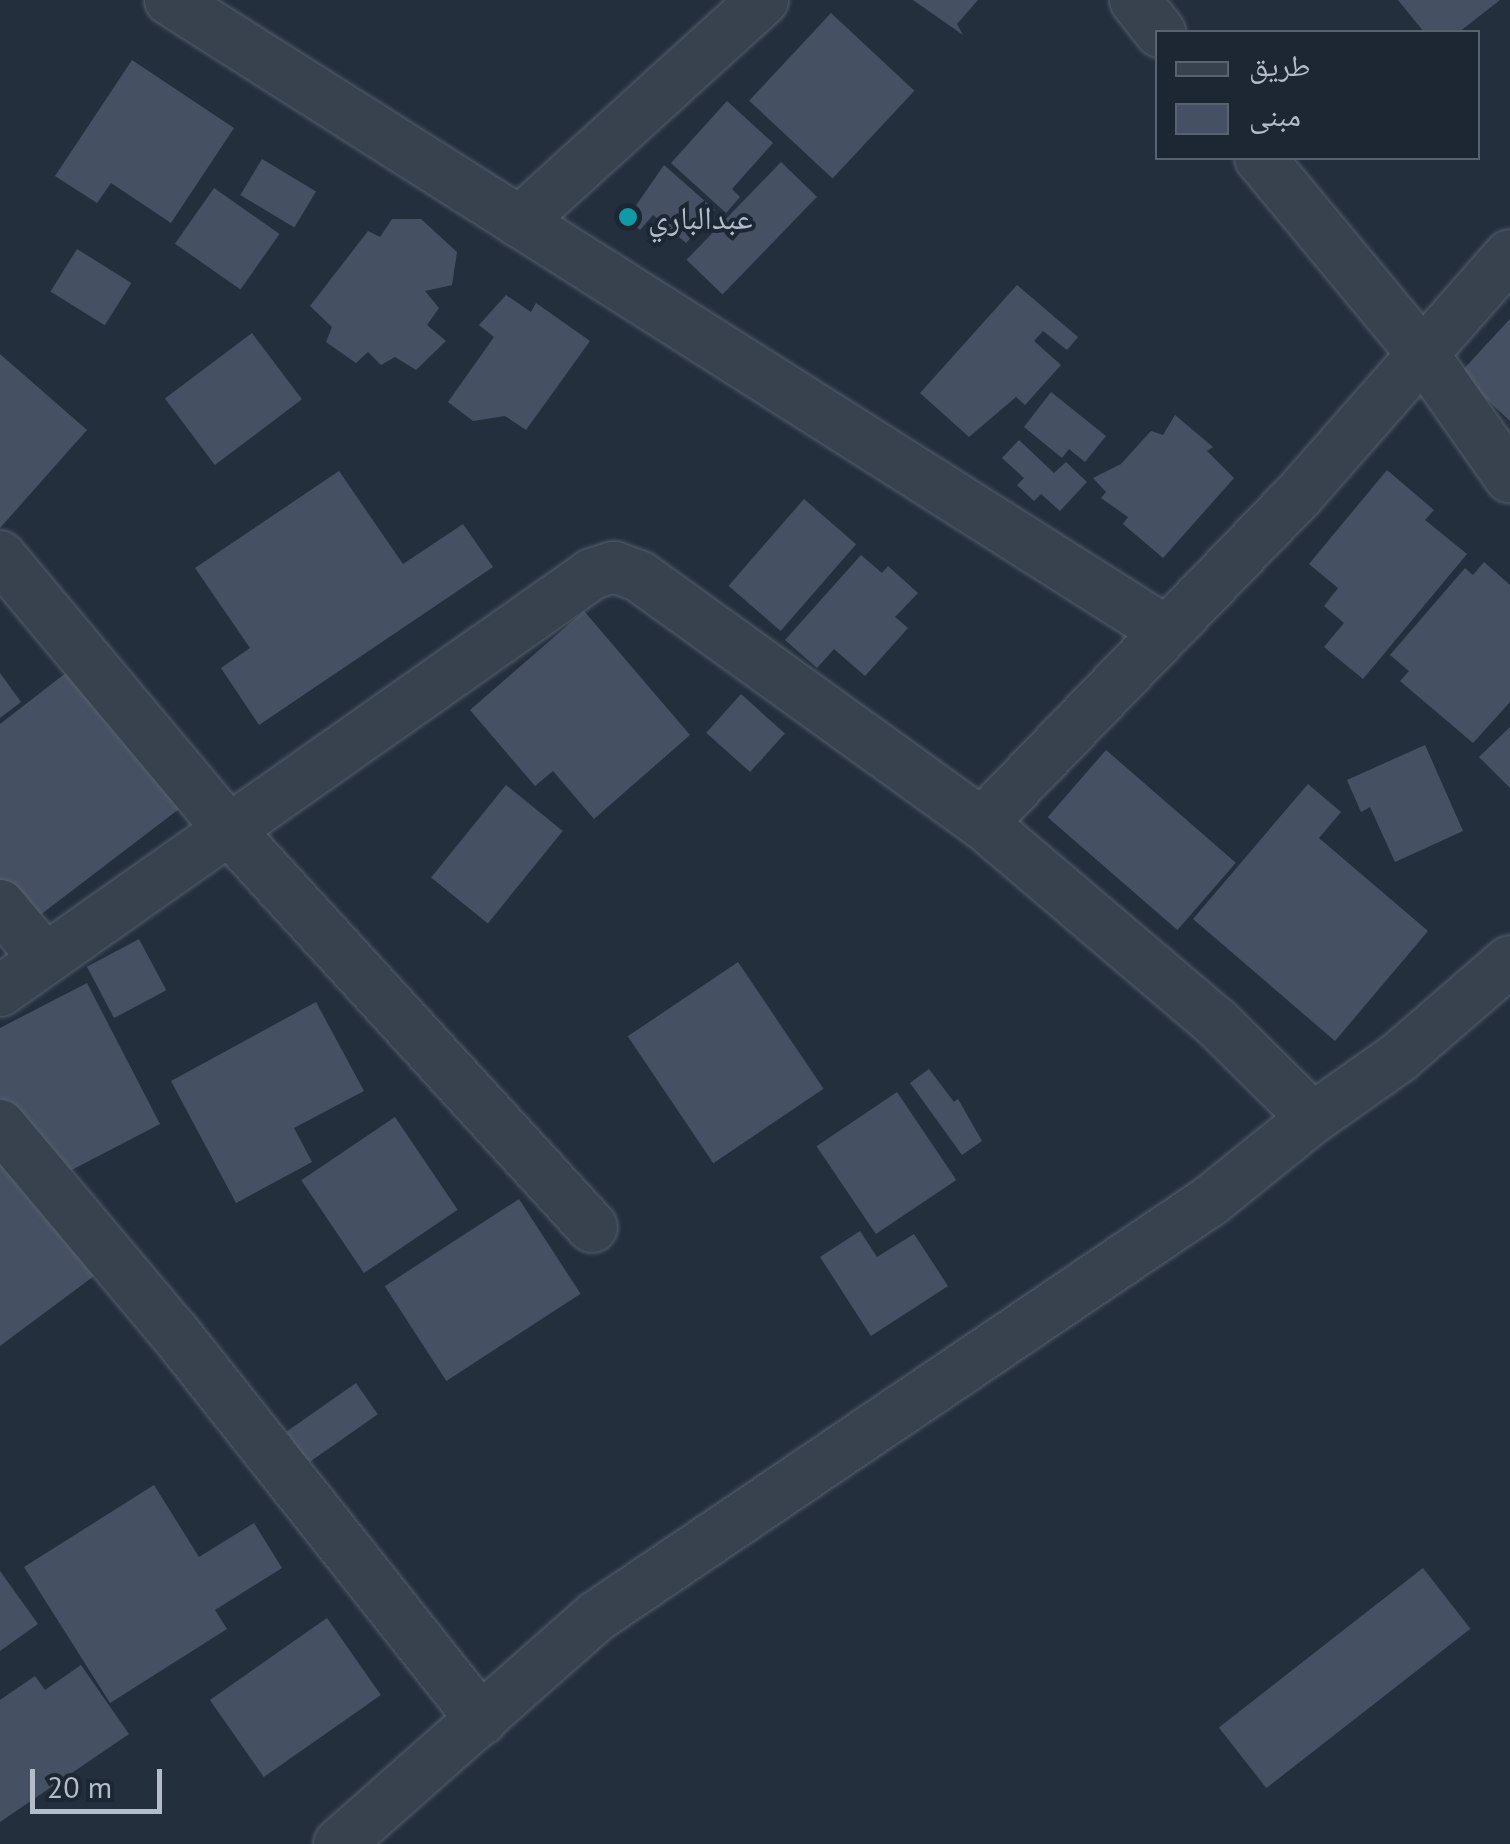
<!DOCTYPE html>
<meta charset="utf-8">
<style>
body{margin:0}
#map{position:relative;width:1510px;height:1844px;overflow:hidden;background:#242f3e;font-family:"PT Sans","Noto Naskh Arabic",sans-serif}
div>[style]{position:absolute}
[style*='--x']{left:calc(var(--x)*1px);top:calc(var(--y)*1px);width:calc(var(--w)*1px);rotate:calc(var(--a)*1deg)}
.building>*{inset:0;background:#455162;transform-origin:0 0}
.roads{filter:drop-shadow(0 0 2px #565f6c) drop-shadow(0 0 2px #565f6c)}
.street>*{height:50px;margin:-25px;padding:0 25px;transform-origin:25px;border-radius:25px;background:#38414e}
.dots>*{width:28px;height:28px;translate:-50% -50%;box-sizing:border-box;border:5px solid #1d2633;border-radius:50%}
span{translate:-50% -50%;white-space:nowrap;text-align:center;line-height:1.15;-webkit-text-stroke:8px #1d2633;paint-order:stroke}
.poi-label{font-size:32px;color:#b4bcc9}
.left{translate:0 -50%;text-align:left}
.legend{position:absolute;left:1155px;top:30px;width:325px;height:130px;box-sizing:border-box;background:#1d2633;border:2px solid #59626f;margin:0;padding:12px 18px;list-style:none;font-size:30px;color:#b4bcc9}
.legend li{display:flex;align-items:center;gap:20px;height:50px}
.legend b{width:50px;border:2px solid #59626f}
.scale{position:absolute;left:30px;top:1769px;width:132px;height:45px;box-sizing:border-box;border:5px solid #b4bcc9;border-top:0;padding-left:12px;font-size:30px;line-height:35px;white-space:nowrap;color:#b4bcc9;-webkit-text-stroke:8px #1d2633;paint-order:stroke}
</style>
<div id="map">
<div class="building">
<i style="clip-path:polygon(913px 0,978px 0,957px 24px,963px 35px)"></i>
<i style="clip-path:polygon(1398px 0,1500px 0,1459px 32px,1424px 32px)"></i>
<i style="left:831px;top:13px;width:114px;height:120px;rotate:43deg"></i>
<i style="clip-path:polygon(132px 60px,234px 128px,171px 223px,111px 183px,97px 203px,55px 176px)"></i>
<i style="clip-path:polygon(727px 101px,773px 143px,732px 189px,740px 197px,726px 213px,671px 163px)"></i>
<i style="left:262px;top:159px;width:63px;height:42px;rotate:31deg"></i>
<i style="left:781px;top:162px;width:50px;height:136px;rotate:44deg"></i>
<i style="clip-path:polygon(664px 165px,715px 210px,686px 243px,653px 215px,640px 230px,628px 217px)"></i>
<i style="left:214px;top:188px;width:80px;height:68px;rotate:35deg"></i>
<i style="clip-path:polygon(392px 219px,421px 219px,457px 252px,452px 285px,425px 291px,439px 308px,427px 325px,446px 341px,416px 370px,395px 357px,381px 365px,368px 352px,356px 363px,326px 342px,332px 327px,310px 306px,368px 231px,380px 237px)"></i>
<i style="left:77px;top:249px;width:64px;height:50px;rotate:32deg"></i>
<i style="clip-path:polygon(1017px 285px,1078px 337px,1067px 350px,1043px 331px,1034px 341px,1061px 365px,1025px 405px,1016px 397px,969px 437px,920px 393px)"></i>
<i style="clip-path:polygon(506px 295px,531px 312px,536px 303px,590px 341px,526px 430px,505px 416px,473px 421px,448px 402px,494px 337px,479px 325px)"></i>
<i style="clip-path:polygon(1510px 319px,1510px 421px,1459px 374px)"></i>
<i style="left:252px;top:333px;width:83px;height:109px;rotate:53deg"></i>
<i style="clip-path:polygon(0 354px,87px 430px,0 528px)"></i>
<i style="clip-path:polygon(1051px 392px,1106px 436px,1085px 462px,1069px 449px,1062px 458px,1024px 427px)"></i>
<i style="clip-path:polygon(1175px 415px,1213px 447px,1207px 451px,1234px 478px,1163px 558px,1123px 524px,1128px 517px,1101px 498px,1106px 492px,1093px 478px,1121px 464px,1151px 431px,1163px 435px)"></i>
<i style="clip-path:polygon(1019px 440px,1054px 473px,1066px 462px,1087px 482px,1060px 511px,1041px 494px,1034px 501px,1017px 485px,1024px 478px,1002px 458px)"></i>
<i style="clip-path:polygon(1387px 470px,1434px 510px,1425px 520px,1467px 554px,1363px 679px,1324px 647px,1344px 623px,1324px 606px,1338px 588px,1309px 564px)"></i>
<i style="clip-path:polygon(339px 471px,403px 564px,463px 524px,493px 567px,259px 725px,221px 668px,250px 648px,195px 568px)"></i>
<i style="left:804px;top:499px;width:69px;height:115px;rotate:41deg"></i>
<i style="clip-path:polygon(861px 555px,882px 573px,888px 566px,918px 593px,895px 617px,908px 628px,865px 676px,834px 649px,817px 668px,785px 640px)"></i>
<i style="clip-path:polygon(1484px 562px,1510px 585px,1510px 702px,1473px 743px,1400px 681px,1409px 671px,1390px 655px,1465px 568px,1473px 575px)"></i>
<i style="clip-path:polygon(584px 611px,690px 735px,594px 819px,553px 771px,535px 786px,470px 710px)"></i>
<i style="clip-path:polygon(71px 669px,179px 809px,31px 922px,0 881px,0 724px)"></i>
<i style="clip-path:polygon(0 673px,21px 702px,0 718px)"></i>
<i style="left:741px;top:694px;width:59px;height:52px;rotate:42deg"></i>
<i style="clip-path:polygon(1510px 727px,1510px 788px,1479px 757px)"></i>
<i style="clip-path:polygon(1425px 745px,1463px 831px,1395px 862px,1370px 807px,1361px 812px,1347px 780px)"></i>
<i style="left:1106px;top:750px;width:172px;height:89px;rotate:41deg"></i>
<i style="clip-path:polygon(1308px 784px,1341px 812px,1319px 838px,1428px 931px,1335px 1041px,1193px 919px)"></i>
<i style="left:506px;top:785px;width:73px;height:119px;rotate:39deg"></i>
<i style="left:139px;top:939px;width:58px;height:59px;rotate:62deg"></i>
<i style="left:738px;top:962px;width:153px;height:133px;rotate:56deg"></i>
<i style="clip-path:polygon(87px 983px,160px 1124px,37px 1188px,0 1117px,0 1028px)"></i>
<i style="clip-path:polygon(316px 1002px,364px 1091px,294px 1128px,312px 1162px,236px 1203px,171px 1081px)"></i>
<i style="clip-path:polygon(929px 1069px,954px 1102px,958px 1099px,982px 1141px,962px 1155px,910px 1083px)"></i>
<i style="left:897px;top:1092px;width:106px;height:97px;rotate:56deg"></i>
<i style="left:395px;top:1117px;width:112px;height:113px;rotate:56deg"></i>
<i style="clip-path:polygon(0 1148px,94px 1276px,0 1346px)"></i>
<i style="left:519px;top:1199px;width:113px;height:160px;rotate:57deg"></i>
<i style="clip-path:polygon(860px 1231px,877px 1257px,914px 1234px,948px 1286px,871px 1336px,820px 1257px)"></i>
<i style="left:356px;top:1383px;width:38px;height:85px;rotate:55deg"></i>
<i style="clip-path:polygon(154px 1485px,199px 1557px,254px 1523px,282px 1568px,215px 1610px,227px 1629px,110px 1703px,24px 1567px)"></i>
<i style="left:1423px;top:1568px;width:77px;height:259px;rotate:52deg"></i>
<i style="clip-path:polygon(0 1571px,38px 1624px,0 1651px)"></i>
<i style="left:327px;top:1618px;width:94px;height:143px;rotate:55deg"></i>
<i style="clip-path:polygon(81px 1665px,129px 1734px,0 1822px,0 1700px,35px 1676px,45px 1690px)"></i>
</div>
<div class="roads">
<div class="street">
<i style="--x:170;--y:0;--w:1177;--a:32.37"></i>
<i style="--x:1135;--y:0;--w:41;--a:52"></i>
<i style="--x:1260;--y:158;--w:255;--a:50.3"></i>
<i style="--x:1423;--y:354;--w:151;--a:54.9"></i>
<i style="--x:519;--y:222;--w:330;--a:-42.3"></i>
<i style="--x:0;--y:556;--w:357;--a:50.1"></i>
<i style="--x:229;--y:830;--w:538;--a:47.56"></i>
<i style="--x:982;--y:823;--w:465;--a:-46"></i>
<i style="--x:1305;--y:488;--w:310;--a:-48.7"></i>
<i style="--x:0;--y:905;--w:70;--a:50.2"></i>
<i style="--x:0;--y:991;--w:724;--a:-35.16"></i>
<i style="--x:592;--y:574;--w:23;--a:-18"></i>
<i style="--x:614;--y:567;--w:27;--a:20"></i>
<i style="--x:639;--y:576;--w:423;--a:35.8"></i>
<i style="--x:982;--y:823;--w:307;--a:40.4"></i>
<i style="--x:1216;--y:1022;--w:136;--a:44.7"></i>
<i style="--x:1313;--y:1118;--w:104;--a:-35.2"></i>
<i style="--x:1398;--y:1058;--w:148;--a:-40.9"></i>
<i style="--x:0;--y:1125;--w:270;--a:50"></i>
<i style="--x:174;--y:1332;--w:495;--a:51.6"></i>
<i style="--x:339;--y:1844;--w:344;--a:-41.5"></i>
<i style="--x:597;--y:1616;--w:740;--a:-34.1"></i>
<i style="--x:1210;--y:1201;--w:132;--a:-38.9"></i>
</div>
</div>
<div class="dots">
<i style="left:628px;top:217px;background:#0f9aa8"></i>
</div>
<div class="poi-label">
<span class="left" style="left:648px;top:217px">عبدالباري</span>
</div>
<ul class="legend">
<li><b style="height:12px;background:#38414e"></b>طريق</li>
<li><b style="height:28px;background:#455162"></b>مبنى</li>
</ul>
<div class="scale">20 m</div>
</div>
